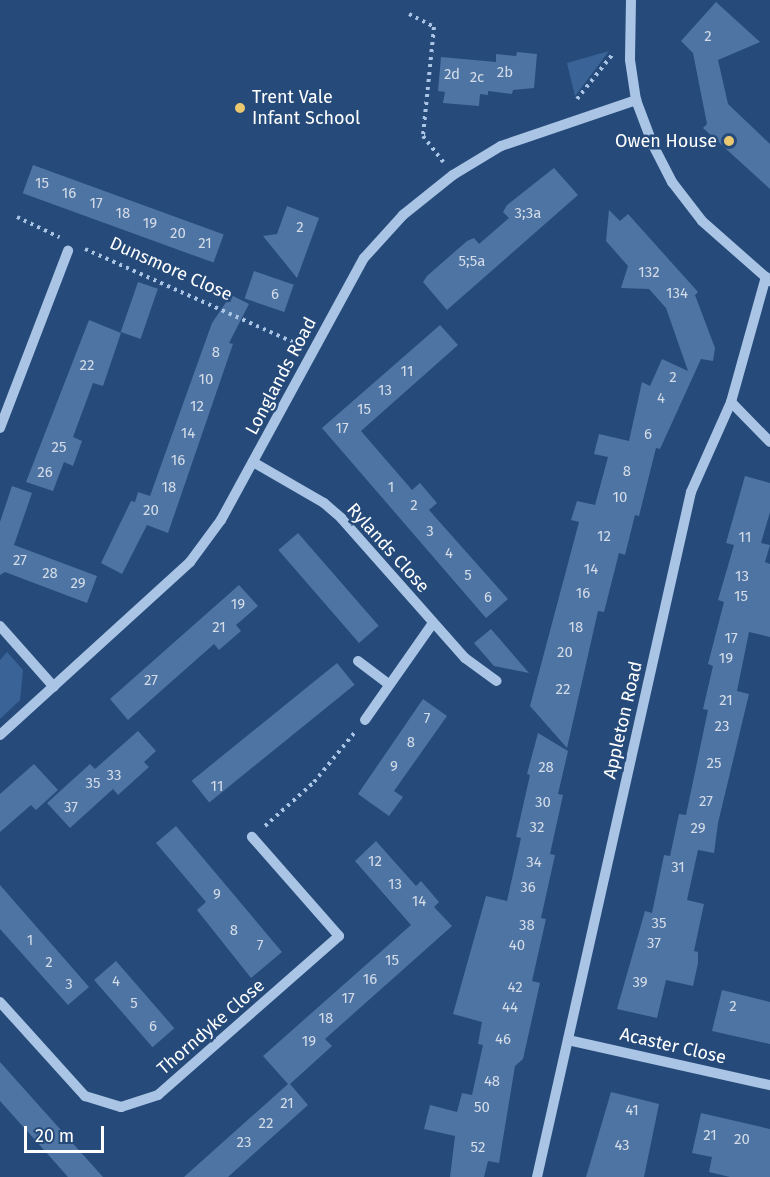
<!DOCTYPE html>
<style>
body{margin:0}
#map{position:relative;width:770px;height:1177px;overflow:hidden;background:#264b7a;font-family:"Fira Sans",sans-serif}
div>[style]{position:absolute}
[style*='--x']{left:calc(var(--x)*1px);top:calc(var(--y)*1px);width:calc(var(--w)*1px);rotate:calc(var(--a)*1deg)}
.green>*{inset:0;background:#3a6497}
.building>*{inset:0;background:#4e74a3;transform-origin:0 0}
.path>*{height:4px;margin-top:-2px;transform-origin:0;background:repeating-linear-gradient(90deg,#a9c4e4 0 3px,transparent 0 7.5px)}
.minor>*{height:10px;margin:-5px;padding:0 5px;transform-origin:5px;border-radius:5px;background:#a9c4e4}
.dots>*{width:16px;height:16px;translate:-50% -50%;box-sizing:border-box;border:3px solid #264b7a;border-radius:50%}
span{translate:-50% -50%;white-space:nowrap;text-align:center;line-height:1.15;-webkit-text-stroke:5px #264b7a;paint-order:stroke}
.number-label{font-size:15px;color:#d3dce8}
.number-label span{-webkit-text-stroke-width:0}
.poi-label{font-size:18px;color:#fff}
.left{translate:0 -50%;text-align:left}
.right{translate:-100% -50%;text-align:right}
.street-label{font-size:18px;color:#fff}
.scale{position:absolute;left:24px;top:1126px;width:80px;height:27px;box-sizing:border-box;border:3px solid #fff;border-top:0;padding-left:8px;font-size:18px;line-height:21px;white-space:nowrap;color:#fff;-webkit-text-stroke:4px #264b7a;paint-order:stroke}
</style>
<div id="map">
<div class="green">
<i style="clip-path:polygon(609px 51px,575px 96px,567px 63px)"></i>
<i style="clip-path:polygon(7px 652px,23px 670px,20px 700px,0 719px,0 660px)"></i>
</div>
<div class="building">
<i style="clip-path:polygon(716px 2px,760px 42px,718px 60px,728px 104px,770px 144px,770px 189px,703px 128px,707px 124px,693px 53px,681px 41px)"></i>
<i style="clip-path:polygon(517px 52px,537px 54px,534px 88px,513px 90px,512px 94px,488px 91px,488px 95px,480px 94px,479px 106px,443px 103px,445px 92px,438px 91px,441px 57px,496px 62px,496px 54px,516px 56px)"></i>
<i style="left:33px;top:165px;width:203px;height:30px;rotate:20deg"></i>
<i style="clip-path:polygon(554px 168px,578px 195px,447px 310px,423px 282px,427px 276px,467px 241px,474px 238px,479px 244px,509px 218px,503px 212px,507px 205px)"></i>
<i style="clip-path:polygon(287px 206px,319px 218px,297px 278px,263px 236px,277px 234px)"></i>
<i style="clip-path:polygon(609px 210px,620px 221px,628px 214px,698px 292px,695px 295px,715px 348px,713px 361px,701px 359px,660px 449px,656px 448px,639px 516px,635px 515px,625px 555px,619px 553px,604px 612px,598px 611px,567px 748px,530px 706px,579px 522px,571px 520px,577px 501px,595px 505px,608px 457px,594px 454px,599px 434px,629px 441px,642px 382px,650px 386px,662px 359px,688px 371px,666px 308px,649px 289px,621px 288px,628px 266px,606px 241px)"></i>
<i style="left:254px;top:271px;width:42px;height:29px;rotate:19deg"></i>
<i style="left:138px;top:282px;width:21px;height:53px;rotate:19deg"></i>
<i style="clip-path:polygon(231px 295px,249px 304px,229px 343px,233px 344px,168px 533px,147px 525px,122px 574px,101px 563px,131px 501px,135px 502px,138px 492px,150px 496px,212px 323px)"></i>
<i style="clip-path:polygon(89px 320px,121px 333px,103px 386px,93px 383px,73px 437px,82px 441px,73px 466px,64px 462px,53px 491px,26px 482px)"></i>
<i style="clip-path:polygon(440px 325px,458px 345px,361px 431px,412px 490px,420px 483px,437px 503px,429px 510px,508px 599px,486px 618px,322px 428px)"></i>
<i style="clip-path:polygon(745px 476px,770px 483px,770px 512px,761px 543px,770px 545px,765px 562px,770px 564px,770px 637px,749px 632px,737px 691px,749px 694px,718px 823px,714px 853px,698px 850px,687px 900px,704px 904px,694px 951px,698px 952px,698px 963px,693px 986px,666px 980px,657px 1018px,617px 1009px,645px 911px,652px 913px,664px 855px,670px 856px,679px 814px,686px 815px,708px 710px,703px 709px,713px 666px,708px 664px,724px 602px,718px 600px,734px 545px,726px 543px)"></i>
<i style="clip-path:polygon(12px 486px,32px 493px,14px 545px,97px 576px,87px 603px,5px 572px,0 575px,0 522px)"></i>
<i style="left:298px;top:533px;width:123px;height:26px;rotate:49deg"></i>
<i style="clip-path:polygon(239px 585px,258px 606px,236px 625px,241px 631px,219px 650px,214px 644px,128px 720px,110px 699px)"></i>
<i style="clip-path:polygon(491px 629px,529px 673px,494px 666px,474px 643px)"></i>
<i style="left:337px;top:663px;width:28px;height:187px;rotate:51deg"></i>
<i style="clip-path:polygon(423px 699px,447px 716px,394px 791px,403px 797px,389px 816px,358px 794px)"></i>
<i style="clip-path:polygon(138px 731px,156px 751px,144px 762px,149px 767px,118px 795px,113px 789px,70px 828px,47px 803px,90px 764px,95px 769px)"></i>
<i style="clip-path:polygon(538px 733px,568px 751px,558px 794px,563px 795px,550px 854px,555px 855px,541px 918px,546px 919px,532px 981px,540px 983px,523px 1059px,515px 1066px,499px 1163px,488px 1161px,484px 1177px,450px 1177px,455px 1136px,424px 1129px,430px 1105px,457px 1112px,462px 1093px,472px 1095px,483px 1045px,478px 1044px,482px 1022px,453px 1014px,486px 896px,507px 901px,521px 838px,516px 837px,530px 775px,527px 774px)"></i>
<i style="clip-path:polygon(34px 764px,58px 790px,36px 810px,31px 805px,0 832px,0 794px)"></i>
<i style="clip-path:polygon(176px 826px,282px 952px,251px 978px,197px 910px,206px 902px,156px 843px)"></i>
<i style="clip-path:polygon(376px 841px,416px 886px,421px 881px,439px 902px,434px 907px,452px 926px,325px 1039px,332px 1046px,290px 1084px,308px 1105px,228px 1177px,184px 1177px,288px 1084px,263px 1056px,411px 925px,355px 861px)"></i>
<i style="clip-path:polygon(0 885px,89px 987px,68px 1005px,0 929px)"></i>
<i style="left:116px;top:961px;width:89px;height:29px;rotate:49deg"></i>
<i style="clip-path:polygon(722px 990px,770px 1002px,770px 1044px,712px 1031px)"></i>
<i style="clip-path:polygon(0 1062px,34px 1100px,103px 1177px,68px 1177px,36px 1141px,0 1101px)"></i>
<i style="clip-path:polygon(611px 1092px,659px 1104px,644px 1177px,586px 1177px)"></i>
<i style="clip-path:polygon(701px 1113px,770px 1129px,770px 1177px,730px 1177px,709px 1172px,712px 1157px,692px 1153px)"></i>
</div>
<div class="path">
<i style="--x:409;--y:14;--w:28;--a:27"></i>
<i style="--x:434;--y:27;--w:110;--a:95.8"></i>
<i style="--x:423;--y:136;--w:33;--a:52"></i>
<i style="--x:577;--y:99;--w:56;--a:-51.5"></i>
<i style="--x:17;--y:217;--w:47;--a:25.5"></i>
<i style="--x:85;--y:249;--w:232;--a:24.1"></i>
<i style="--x:265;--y:826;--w:66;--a:-41.9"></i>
<i style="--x:314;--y:782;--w:65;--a:-50.6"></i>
</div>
<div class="minor">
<i style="--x:631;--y:0;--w:60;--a:91"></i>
<i style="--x:630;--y:60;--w:40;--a:81.5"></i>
<i style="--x:636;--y:100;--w:48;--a:69.3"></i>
<i style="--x:653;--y:145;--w:42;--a:62.8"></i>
<i style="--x:672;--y:182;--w:49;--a:52.4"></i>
<i style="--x:702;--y:221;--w:91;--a:41.4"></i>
<i style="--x:731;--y:402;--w:56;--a:45.7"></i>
<i style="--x:0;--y:428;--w:190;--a:-69"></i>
<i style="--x:253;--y:462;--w:82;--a:30"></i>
<i style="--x:324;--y:503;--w:23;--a:41"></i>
<i style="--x:341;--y:518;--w:187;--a:48.5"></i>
<i style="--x:465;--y:658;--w:39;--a:36"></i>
<i style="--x:0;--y:626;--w:81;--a:48.5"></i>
<i style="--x:358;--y:661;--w:39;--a:37"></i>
<i style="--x:365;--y:720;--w:118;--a:-55"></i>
<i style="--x:0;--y:735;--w:257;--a:-42.3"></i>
<i style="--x:190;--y:562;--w:52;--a:-53.6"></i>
<i style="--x:221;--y:520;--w:298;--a:-61.4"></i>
<i style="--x:364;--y:258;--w:58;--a:-47.8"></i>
<i style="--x:403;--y:215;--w:64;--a:-38.7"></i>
<i style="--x:453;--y:175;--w:56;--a:-31.1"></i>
<i style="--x:501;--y:146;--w:143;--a:-18.8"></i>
<i style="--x:0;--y:1002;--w:127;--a:47.9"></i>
<i style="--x:85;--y:1096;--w:38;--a:17"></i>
<i style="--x:121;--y:1107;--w:39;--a:-18"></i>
<i style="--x:158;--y:1095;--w:241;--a:-41.3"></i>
<i style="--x:339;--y:936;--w:132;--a:-131.3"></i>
<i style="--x:568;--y:1040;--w:207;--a:12.6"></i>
<i style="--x:537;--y:1177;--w:702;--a:-77.33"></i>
<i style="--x:691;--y:492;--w:98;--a:-66"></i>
<i style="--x:731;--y:402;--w:130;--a:-74.4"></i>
</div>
<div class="dots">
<i style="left:240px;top:108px;background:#ecc86f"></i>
<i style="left:729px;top:141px;background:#ecc86f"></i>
</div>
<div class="number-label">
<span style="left:708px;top:37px">2</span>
<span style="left:505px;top:73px">2b</span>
<span style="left:452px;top:75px">2d</span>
<span style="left:477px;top:78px">2c</span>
<span style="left:42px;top:184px">15</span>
<span style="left:69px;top:194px">16</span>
<span style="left:96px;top:204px">17</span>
<span style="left:123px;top:214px">18</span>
<span style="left:528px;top:214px">3;3a</span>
<span style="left:150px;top:224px">19</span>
<span style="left:300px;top:228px">2</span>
<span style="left:178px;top:234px">20</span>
<span style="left:205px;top:244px">21</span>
<span style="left:472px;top:262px">5;5a</span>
<span style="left:649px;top:273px">132</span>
<span style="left:677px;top:294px">134</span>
<span style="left:275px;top:295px">6</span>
<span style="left:216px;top:353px">8</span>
<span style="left:87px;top:366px">22</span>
<span style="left:407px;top:372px">11</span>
<span style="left:673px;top:378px">2</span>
<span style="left:206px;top:380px">10</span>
<span style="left:385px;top:391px">13</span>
<span style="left:661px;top:399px">4</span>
<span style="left:197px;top:407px">12</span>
<span style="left:364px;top:410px">15</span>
<span style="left:342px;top:429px">17</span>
<span style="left:188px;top:434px">14</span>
<span style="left:648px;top:435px">6</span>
<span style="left:59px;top:448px">25</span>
<span style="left:178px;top:461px">16</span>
<span style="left:627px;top:472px">8</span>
<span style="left:45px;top:473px">26</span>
<span style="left:169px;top:488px">18</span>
<span style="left:391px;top:488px">1</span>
<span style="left:620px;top:498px">10</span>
<span style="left:414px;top:506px">2</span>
<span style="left:151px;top:511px">20</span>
<span style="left:430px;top:532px">3</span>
<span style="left:604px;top:537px">12</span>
<span style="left:745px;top:538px">11</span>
<span style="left:449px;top:554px">4</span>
<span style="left:20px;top:561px">27</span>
<span style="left:591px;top:570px">14</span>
<span style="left:50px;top:574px">28</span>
<span style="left:468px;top:576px">5</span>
<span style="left:742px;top:577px">13</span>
<span style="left:78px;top:584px">29</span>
<span style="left:583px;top:594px">16</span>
<span style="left:741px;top:597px">15</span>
<span style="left:488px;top:598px">6</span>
<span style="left:238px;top:605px">19</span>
<span style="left:219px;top:628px">21</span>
<span style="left:576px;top:628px">18</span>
<span style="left:731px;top:639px">17</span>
<span style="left:565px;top:653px">20</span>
<span style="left:726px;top:659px">19</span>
<span style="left:151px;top:681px">27</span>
<span style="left:563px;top:690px">22</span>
<span style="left:726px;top:701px">21</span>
<span style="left:427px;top:719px">7</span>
<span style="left:722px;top:727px">23</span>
<span style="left:411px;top:743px">8</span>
<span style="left:714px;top:764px">25</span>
<span style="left:394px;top:767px">9</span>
<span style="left:546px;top:768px">28</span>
<span style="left:114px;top:776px">33</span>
<span style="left:93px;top:784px">35</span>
<span style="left:217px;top:787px">11</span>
<span style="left:706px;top:802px">27</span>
<span style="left:543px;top:803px">30</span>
<span style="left:71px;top:808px">37</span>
<span style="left:537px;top:828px">32</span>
<span style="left:698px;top:829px">29</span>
<span style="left:375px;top:862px">12</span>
<span style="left:534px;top:863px">34</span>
<span style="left:678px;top:868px">31</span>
<span style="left:395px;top:885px">13</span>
<span style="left:528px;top:888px">36</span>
<span style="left:217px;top:895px">9</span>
<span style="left:419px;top:902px">14</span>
<span style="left:659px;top:924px">35</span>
<span style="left:527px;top:926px">38</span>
<span style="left:234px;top:931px">8</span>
<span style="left:30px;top:941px">1</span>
<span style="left:654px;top:944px">37</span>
<span style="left:260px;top:946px">7</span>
<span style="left:517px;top:946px">40</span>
<span style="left:392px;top:961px">15</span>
<span style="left:49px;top:963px">2</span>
<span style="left:370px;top:980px">16</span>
<span style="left:116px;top:982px">4</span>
<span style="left:640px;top:983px">39</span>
<span style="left:69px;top:985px">3</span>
<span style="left:515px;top:988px">42</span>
<span style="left:348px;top:999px">17</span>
<span style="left:134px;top:1004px">5</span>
<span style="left:733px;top:1007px">2</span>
<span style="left:510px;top:1008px">44</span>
<span style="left:326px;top:1019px">18</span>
<span style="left:153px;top:1027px">6</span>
<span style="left:503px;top:1040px">46</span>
<span style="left:309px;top:1042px">19</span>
<span style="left:492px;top:1082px">48</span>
<span style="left:287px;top:1104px">21</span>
<span style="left:482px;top:1108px">50</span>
<span style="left:632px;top:1111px">41</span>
<span style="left:266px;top:1124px">22</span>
<span style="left:710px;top:1136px">21</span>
<span style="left:742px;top:1140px">20</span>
<span style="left:244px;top:1143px">23</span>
<span style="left:622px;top:1146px">43</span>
<span style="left:478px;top:1148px">52</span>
</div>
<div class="poi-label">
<span class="left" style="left:252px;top:108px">Trent Vale<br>Infant School</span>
<span class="right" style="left:717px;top:141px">Owen House</span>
</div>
<div class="street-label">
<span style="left:171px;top:269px;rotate:24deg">Dunsmore Close</span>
<span style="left:281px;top:376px;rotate:-62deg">Longlands Road</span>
<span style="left:388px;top:548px;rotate:48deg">Rylands Close</span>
<span style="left:623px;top:720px;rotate:-77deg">Appleton Road</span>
<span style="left:211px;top:1027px;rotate:-41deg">Thorndyke Close</span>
<span style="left:673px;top:1046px;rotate:13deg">Acaster Close</span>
</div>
<div class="scale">20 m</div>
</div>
